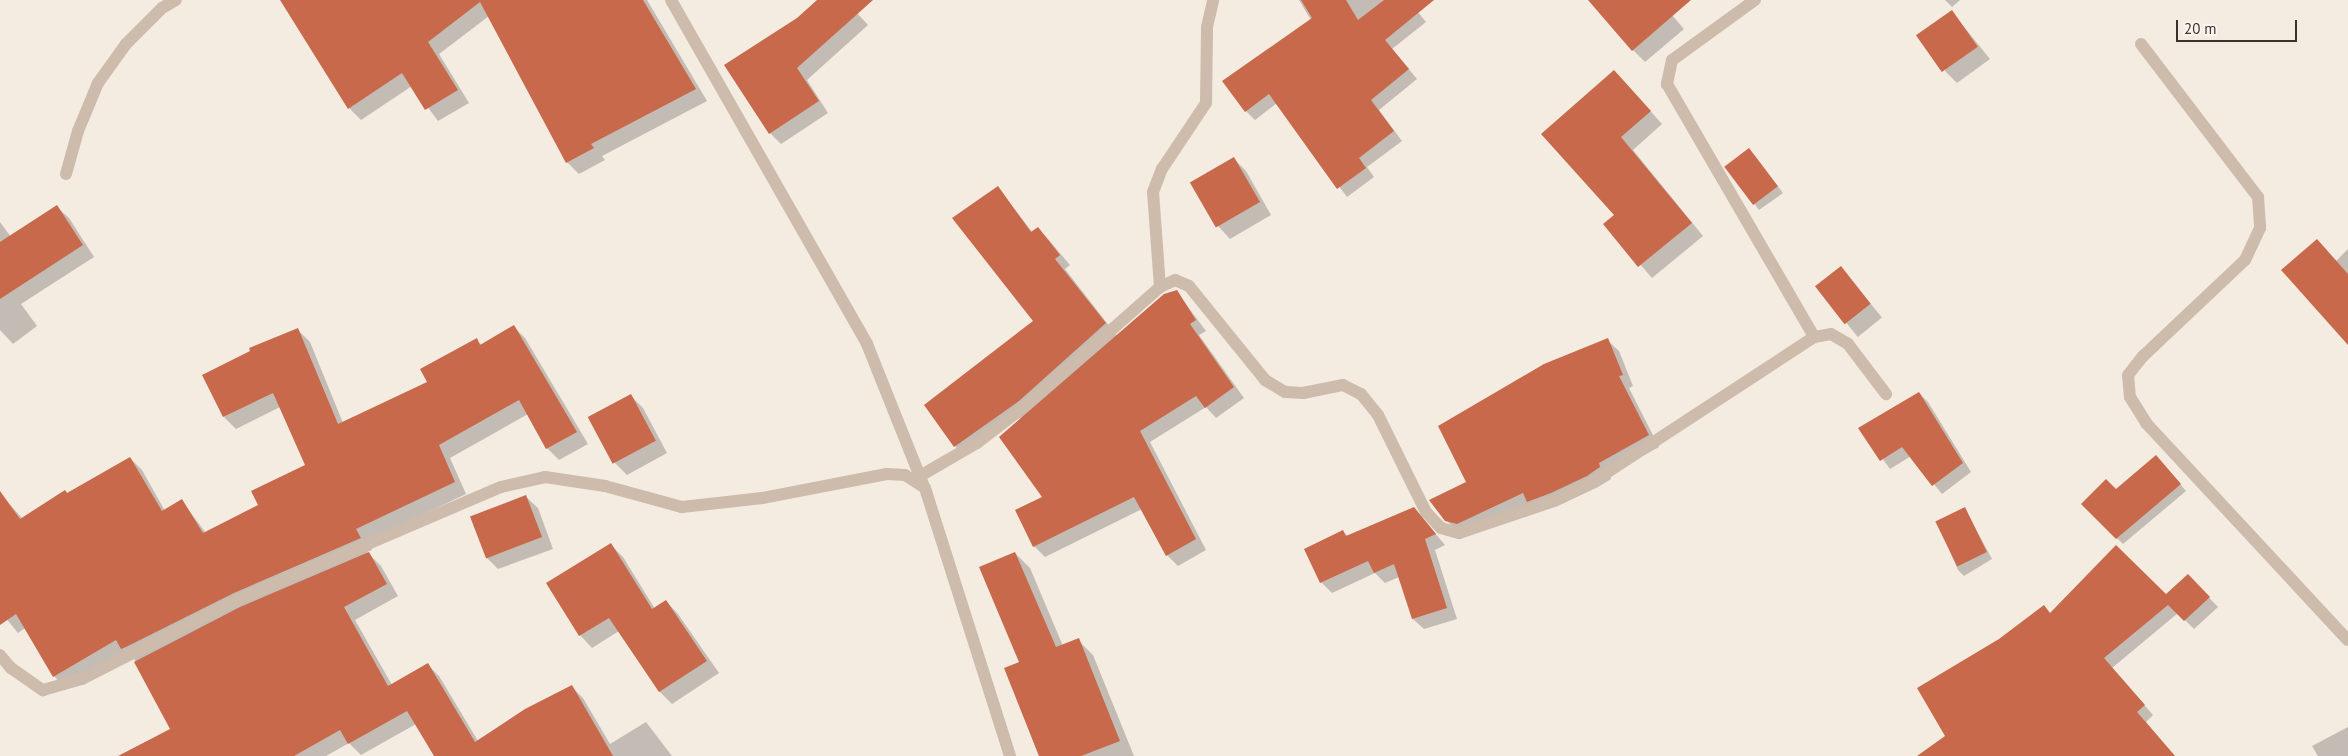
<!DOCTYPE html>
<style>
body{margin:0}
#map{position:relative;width:2348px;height:756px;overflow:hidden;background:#f4ebe1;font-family:"PT Sans",sans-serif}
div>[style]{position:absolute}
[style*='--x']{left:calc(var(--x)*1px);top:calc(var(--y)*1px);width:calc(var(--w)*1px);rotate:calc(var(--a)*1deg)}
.shadow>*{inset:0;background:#0003;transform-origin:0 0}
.building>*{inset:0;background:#c8694b;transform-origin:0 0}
.minor>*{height:12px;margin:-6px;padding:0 6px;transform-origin:6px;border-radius:6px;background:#cdbbac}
.tertiary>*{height:12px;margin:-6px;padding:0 6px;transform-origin:6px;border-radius:6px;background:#cdbbac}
span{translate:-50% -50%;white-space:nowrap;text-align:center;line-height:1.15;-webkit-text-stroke:4.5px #fbf5ee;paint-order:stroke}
.scale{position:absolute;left:2176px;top:20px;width:121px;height:22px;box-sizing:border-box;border:2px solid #3b302b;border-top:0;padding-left:6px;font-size:15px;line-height:18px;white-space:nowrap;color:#3b302b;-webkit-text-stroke:4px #fbf5ee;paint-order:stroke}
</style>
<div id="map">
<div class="shadow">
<i style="clip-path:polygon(281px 0,647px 0,707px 101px,602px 156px,605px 160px,579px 174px,567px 162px,489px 16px,439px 54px,469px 103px,438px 121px,412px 86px,361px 120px,349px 108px)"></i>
<i style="clip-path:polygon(819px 0,845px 0,868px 25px,807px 80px,828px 113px,781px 144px,770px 133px,798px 19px)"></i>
<i style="clip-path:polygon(1299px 0,1408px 0,1426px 22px,1392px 49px,1417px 79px,1379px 110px,1402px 141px,1367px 167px,1374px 177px,1347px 197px,1277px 103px,1255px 120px,1246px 111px,1311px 20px)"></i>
<i style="clip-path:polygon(1602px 0,1659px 0,1684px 29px,1645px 62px,1633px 50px)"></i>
<i style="clip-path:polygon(1945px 0,1960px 0,1952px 7px)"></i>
<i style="clip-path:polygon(1952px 12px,1990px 59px,1957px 83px,1945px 71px)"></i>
<i style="clip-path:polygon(1626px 84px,1662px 124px,1633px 150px,1703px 236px,1652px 278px,1605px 224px,1616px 215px,1543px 135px)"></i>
<i style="clip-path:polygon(1755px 156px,1783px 193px,1759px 210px,1726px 167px)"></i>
<i style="clip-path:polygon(1234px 159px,1246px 171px,1271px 215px,1230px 239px,1218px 226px,1192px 183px)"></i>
<i style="clip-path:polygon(998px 188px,1033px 233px,1038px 228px,1048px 239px,1070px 265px,1065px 269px,1117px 336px,1176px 291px,1206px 331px,1199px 335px,1244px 398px,1216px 418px,1206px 407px,1150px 442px,1206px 550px,1178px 566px,1167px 555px,1142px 509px,1045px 557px,1034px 546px,1044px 497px,1020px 417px,965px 456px,955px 446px,1035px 322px)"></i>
<i style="clip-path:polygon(57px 207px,69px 218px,94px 257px,21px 304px,37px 326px,13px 344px,0 330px,0 222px,11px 237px)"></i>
<i style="clip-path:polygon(2348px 249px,2348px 336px,2336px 261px)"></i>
<i style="left:1841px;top:267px;width:65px;height:31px;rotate:51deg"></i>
<i style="clip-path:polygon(513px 326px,525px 338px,588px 444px,559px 460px,547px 448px,528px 414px,450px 458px,466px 494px,367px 541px,372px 550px,367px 552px,381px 566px,398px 596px,355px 620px,392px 685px,428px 665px,439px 676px,478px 741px,571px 686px,583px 698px,610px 744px,646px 722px,672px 756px,435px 756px,416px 724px,361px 755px,349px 743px,326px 756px,151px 756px,171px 729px,135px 660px,126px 653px,65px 688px,54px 676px,25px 628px,18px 633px,0 611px,0 499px,3px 497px,23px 519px,130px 458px,142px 470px,165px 511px,181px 500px,206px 533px,260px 506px,306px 466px,280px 407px,236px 429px,224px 417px,298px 330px,310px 342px,343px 423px,429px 383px,476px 340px,482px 345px)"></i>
<i style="clip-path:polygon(1607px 340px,1619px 351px,1633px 386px,1629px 388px,1659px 447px,1609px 474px,1611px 479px,1598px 487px,1562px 504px,1458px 532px,1446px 520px,1468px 482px)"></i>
<i style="clip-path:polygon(1919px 393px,1928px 402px,1971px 472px,1942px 494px,1911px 456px,1890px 469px,1860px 428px)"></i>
<i style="clip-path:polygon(631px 396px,643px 408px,667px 453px,627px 475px,614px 462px)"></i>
<i style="clip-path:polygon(2162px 463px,2186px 491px,2123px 544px,2082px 504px,2116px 491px)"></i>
<i style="clip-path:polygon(525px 496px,538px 508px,553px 549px,498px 569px,486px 557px)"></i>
<i style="clip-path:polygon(1414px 508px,1445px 545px,1435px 550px,1457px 619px,1424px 629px,1413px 619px,1399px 577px,1385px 583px,1375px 573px,1332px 593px,1321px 582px,1305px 550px,1343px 532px,1348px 536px)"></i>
<i style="clip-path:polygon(1965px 509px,1992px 559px,1964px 576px,1958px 570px,1937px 522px)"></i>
<i style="clip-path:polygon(611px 545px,623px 557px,655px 609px,666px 601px,678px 614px,719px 673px,672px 704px,660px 692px,619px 631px,592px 648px,580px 635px,548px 584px)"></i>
<i style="clip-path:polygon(1015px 553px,1030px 568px,1063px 646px,1078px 640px,1093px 655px,1134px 756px,1039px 756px,1005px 669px,1021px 663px)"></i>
<i style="clip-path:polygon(2188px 576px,2218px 607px,2194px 629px,2178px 613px,2112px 668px,2153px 715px,2146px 722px,2175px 756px,1919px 756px,1947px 736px,2051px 614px,2166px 596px)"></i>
<i style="clip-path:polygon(2348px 727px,2348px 756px,2318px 756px,2312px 746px)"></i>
</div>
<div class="building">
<i style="clip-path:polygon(280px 0,643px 0,696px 89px,591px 144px,594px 148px,566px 163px,480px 2px,428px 42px,458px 90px,425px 110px,402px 73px,348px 109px)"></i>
<i style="clip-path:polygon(817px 0,873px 0,797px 68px,819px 101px,769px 134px,724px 65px,797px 18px)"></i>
<i style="clip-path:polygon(1301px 0,1346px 0,1358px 20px,1384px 0,1434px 0,1385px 40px,1409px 69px,1371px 100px,1394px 131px,1359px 158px,1366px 168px,1337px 189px,1269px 94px,1245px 112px,1222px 81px,1312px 18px)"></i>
<i style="clip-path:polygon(1588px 0,1691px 0,1632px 51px)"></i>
<i style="left:1952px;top:10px;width:45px;height:44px;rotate:55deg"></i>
<i style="clip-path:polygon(1614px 70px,1651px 111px,1621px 137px,1692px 223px,1638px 267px,1603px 224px,1614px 215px,1541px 134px)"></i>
<i style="left:1749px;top:148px;width:48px;height:31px;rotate:53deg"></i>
<i style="left:1234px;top:157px;width:52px;height:51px;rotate:60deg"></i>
<i style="clip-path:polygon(998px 186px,1031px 232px,1038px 227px,1060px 255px,1055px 259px,1106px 323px,1019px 401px,954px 447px,924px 405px,1033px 321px,952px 218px)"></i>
<i style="clip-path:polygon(57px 205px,83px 245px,0 299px,0 242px)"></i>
<i style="clip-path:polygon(2317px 239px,2348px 274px,2348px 345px,2281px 270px)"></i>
<i style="left:1841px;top:266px;width:48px;height:33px;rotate:52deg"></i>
<i style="clip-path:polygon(1177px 290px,1196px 320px,1190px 324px,1234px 387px,1205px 408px,1196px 396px,1140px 431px,1196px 539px,1166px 556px,1134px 497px,1033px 547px,1015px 510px,1042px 497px,999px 437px,1164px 294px)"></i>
<i style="clip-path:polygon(514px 325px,577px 432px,546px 449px,519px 400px,439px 445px,455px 482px,356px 529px,361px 538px,234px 593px,126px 647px,121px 649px,116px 640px,53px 677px,16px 614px,0 625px,0 491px,20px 519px,65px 490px,67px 493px,130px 457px,162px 511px,182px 499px,203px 533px,258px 505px,251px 491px,305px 465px,273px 393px,223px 417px,202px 375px,250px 351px,249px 348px,298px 328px,338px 424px,427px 382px,420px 369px,477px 338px,480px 345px)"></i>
<i style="clip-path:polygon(1608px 338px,1623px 375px,1619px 376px,1649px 435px,1599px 463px,1600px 467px,1587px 476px,1551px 493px,1527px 502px,1523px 493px,1457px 524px,1445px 521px,1429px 500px,1466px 482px,1438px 426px,1544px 364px)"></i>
<i style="clip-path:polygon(1919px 392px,1963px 463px,1932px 486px,1902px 447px,1880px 461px,1858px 428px)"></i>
<i style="left:631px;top:394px;width:53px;height:49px;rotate:62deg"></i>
<i style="clip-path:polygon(2156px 455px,2181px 484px,2116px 539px,2081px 504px,2106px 479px,2116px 489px)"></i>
<i style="left:526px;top:495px;width:45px;height:60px;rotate:69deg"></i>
<i style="clip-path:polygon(1414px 507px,1436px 534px,1425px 539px,1447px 608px,1412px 619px,1394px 564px,1374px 573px,1368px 561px,1320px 583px,1304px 549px,1343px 530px,1346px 536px)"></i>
<i style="left:1965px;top:507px;width:50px;height:33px;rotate:64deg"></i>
<i style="clip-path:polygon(611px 543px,652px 609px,666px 600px,707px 661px,659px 692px,609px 618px,579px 636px,546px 583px)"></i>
<i style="clip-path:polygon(2116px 545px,2166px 594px,2188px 574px,2210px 597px,2184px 621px,2168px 605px,2104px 658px,2145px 705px,2137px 712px,2175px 756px,1917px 756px,1945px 736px,1917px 688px,1999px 639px,2044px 605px,2050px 613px)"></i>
<i style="clip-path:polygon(369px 552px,387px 584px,344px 607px,388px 686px,428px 663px,475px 742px,525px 709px,572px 685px,613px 756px,434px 756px,407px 711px,348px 744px,340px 730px,294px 756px,118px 756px,170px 729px,134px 662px,240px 607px)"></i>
<i style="clip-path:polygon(1015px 552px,1056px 647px,1079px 638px,1120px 741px,1081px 756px,1039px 756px,1004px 668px,1019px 662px,979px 567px)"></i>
</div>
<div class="minor">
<i style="--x:671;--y:0;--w:396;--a:60.3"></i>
<i style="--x:867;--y:344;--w:151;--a:68.2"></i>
<i style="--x:1755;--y:0;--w:102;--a:144.1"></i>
<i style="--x:1672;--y:60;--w:25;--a:102"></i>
<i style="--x:1667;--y:84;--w:293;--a:59.8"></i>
<i style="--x:2141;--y:44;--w:193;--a:52.6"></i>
<i style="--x:2258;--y:197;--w:31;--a:86"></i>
<i style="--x:2260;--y:228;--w:35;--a:115"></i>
<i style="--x:2245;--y:260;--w:140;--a:136.7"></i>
<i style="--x:2143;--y:356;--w:24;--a:128"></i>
<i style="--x:2128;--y:375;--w:22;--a:85"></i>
<i style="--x:2130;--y:397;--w:31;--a:58"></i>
<i style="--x:2146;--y:423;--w:296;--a:47.1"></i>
<i style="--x:66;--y:174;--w:45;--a:-74.4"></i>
<i style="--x:78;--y:131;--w:52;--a:-67.4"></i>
<i style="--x:98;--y:83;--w:48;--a:-54.3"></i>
<i style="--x:126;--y:44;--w:51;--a:-45"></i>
<i style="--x:162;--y:8;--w:16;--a:-30"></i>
<i style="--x:1160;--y:287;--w:95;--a:-94.2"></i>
<i style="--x:1153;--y:192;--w:25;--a:-69"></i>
<i style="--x:1162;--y:169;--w:79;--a:-56.3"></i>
<i style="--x:1206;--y:103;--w:76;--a:-89.2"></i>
<i style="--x:1207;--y:27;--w:28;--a:-77"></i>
<i style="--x:920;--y:476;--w:66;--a:-30.1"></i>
<i style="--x:977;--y:443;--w:59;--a:-37.5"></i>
<i style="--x:1024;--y:407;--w:181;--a:-41.4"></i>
<i style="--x:1160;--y:287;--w:17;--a:-25"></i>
<i style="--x:1175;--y:280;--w:15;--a:23"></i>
<i style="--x:1189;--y:286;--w:121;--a:51"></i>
<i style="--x:1265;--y:380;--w:23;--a:31"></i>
<i style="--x:1285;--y:392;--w:18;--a:3"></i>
<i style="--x:1303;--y:393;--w:41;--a:-11.3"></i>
<i style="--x:1343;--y:385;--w:20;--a:27"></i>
<i style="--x:1361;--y:394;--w:27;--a:51"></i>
<i style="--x:1378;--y:415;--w:108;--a:63.7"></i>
<i style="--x:1426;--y:512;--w:22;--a:47"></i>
<i style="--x:1441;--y:528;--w:19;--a:16"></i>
<i style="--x:1459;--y:533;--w:100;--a:-18.6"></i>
<i style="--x:1554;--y:501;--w:41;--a:-25.9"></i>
<i style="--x:1591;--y:483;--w:267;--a:-33.2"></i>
<i style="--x:1814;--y:337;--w:17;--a:-10"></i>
<i style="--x:1831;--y:334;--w:20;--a:30"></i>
<i style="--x:1848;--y:344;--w:63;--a:52.8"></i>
</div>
<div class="tertiary">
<i style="--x:0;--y:655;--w:17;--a:50"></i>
<i style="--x:11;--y:668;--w:39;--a:35"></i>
<i style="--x:43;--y:690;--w:41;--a:-15.8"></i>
<i style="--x:82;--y:679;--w:174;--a:-27"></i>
<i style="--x:237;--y:600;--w:287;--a:-23.2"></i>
<i style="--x:501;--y:487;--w:45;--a:-12.8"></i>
<i style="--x:545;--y:477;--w:61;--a:8.5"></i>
<i style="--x:605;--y:486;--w:80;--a:15.3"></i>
<i style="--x:682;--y:507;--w:81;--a:-6.4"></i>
<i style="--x:762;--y:498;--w:127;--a:-10.9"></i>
<i style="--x:887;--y:474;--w:18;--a:3"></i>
<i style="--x:905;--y:475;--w:24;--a:33"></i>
<i style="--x:925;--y:488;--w:281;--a:72.4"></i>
</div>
<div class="scale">20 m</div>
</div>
